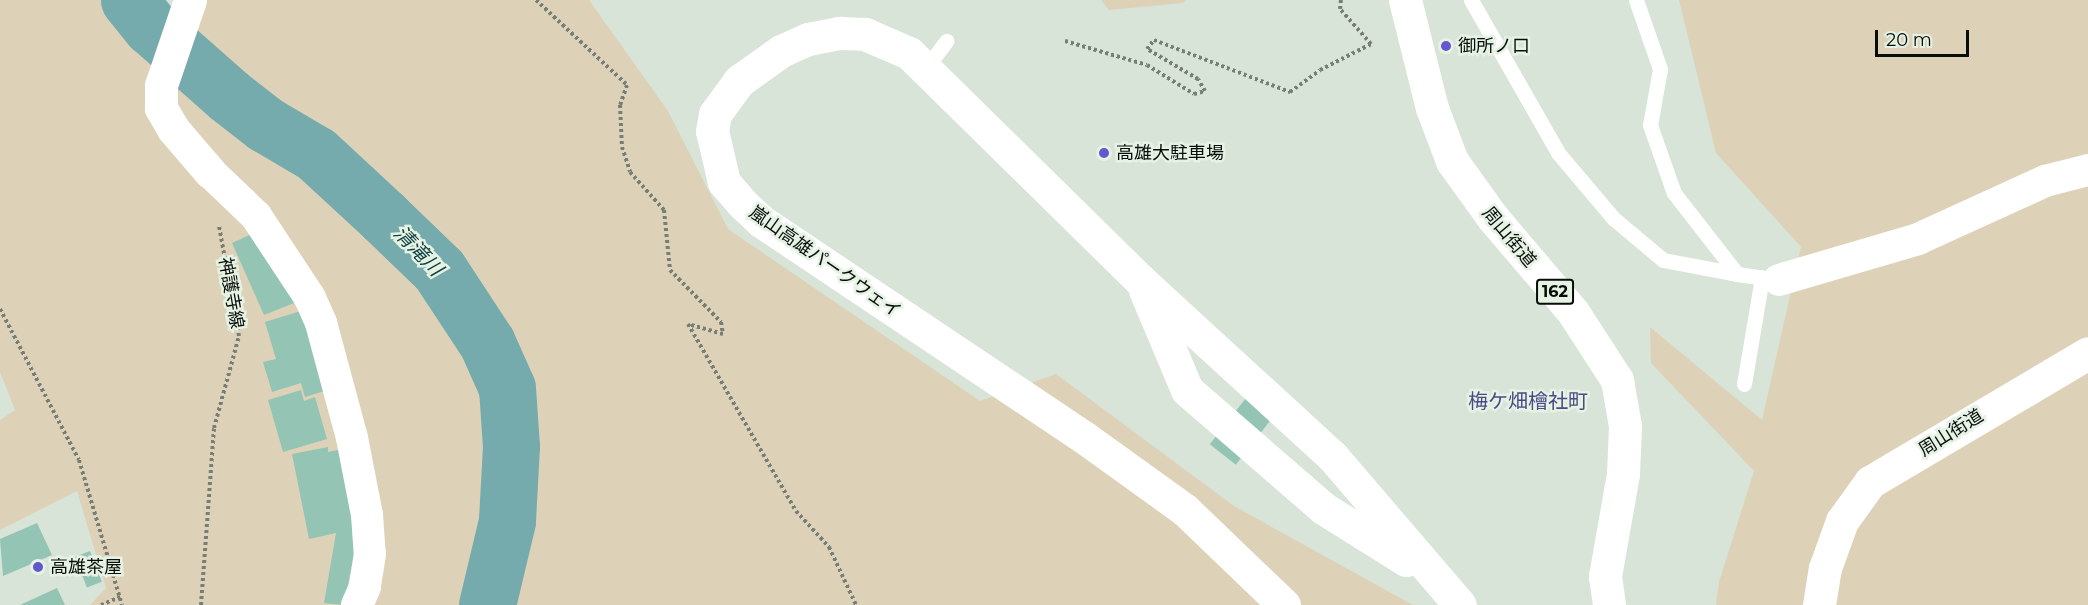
<!DOCTYPE html>
<meta charset="utf-8">
<style>
body{margin:0}
#map{position:relative;width:2088px;height:605px;overflow:hidden;background:#d8e4d7;font-family:Montserrat,"Noto Sans JP",sans-serif}
div>[style]{position:absolute}
[style*='--x']{left:calc(var(--x)*1px);top:calc(var(--y)*1px);width:calc(var(--w)*1px);rotate:calc(var(--a)*1deg)}
.green>*{inset:0;background:#ddd2b8}
.river>*{height:57px;margin:-28.5px;padding:0 28.5px;transform-origin:28.5px;border-radius:28.5px;background:#76abad}
.building>*{inset:0;background:#94c4b3;transform-origin:0 0}
.path>*{height:4px;margin-top:-2px;transform-origin:0;background:repeating-linear-gradient(90deg,#767e75 0 3px,transparent 0 6px)}
.service>*{height:15px;margin:-7.5px;padding:0 7.5px;transform-origin:7.5px;border-radius:7.5px;background:#fff}
.minor>*{height:32px;margin:-16px;padding:0 16px;transform-origin:16px;border-radius:16px;background:#fff}
.tertiary>*{height:33px;margin:-16.5px;padding:0 16.5px;transform-origin:16.5px;border-radius:16.5px;background:#fff}
.secondary>*{height:33px;margin:-16.5px;padding:0 16.5px;transform-origin:16.5px;border-radius:16.5px;background:#fff}
.trunk>*{height:33px;margin:-16.5px;padding:0 16.5px;transform-origin:16.5px;border-radius:16.5px;background:#fff}
.dots>*{width:16px;height:16px;translate:-50% -50%;box-sizing:border-box;border:3px solid #e5f2e4;border-radius:50%}
span{translate:-50% -50%;white-space:nowrap;text-align:center;line-height:1.15;-webkit-text-stroke:5px #e5f2e4;paint-order:stroke}
.shield-label span{padding:2px 4px;background:#e5f2e4;border:2px solid;border-radius:4px;-webkit-text-stroke-width:0}
.shield-label{font-size:16px;color:#090d09;font-weight:700}
.poi-label{font-size:18px;color:#090d09}
.left{translate:0 -50%;text-align:left}
.street-label{font-size:18px;color:#090d09}
.water-label{font-size:20px;color:#104244;font-style:italic}
.neighbourhood-label{font-size:20px;color:#4c4987}
.scale{position:absolute;left:1875px;top:30px;width:94px;height:27px;box-sizing:border-box;border:3px solid #090d09;border-top:0;padding-left:8px;font-size:18px;line-height:21px;white-space:nowrap;color:#090d09;-webkit-text-stroke:4px #e5f2e4;paint-order:stroke}
</style>
<div id="map">
<div class="green">
<i style="clip-path:polygon(0 0,116px 0,153px 42px,186px 0,589px 0,668px 111px,728px 229px,980px 401px,1056px 374px,1234px 506px,1413px 605px,90px 605px,106px 588px,77px 491px,0 530px,0 420px,15px 410px,0 372px)"></i>
<i style="clip-path:polygon(1101px 0,1186px 0,1183px 3px,1109px 10px)"></i>
<i style="clip-path:polygon(1679px 0,2088px 0,2088px 605px,1716px 605px,1719px 582px,1754px 471px,1651px 363px,1650px 327px,1762px 420px,1801px 247px,1716px 153px)"></i>
</div>
<div class="river">
<i style="--x:129;--y:0;--w:35;--a:51"></i>
<i style="--x:151;--y:27;--w:104;--a:41.5"></i>
<i style="--x:229;--y:96;--w:46;--a:37.9"></i>
<i style="--x:265;--y:124;--w:59;--a:30.5"></i>
<i style="--x:316;--y:154;--w:93;--a:42.8"></i>
<i style="--x:384;--y:217;--w:76;--a:43.9"></i>
<i style="--x:439;--y:270;--w:87;--a:56.7"></i>
<i style="--x:487;--y:343;--w:49;--a:66"></i>
<i style="--x:507;--y:388;--w:58;--a:86.1"></i>
<i style="--x:511;--y:446;--w:75;--a:93.1"></i>
<i style="--x:507;--y:521;--w:86;--a:103.4"></i>
</div>
<div class="building">
<i style="clip-path:polygon(256px 232px,299px 301px,264px 315px,232px 243px)"></i>
<i style="clip-path:polygon(304px 310px,328px 390px,305px 397px,301px 383px,272px 392px,263px 362px,276px 359px,265px 322px)"></i>
<i style="left:1264px;top:375px;width:33px;height:88px;rotate:38deg"></i>
<i style="clip-path:polygon(301px 390px,304px 401px,315px 397px,327px 439px,283px 452px,268px 400px)"></i>
<i style="clip-path:polygon(328px 447px,328px 452px,343px 449px,359px 529px,344px 605px,324px 603px,336px 533px,309px 539px,292px 454px)"></i>
<i style="clip-path:polygon(37px 523px,52px 555px,3px 576px,0 539px)"></i>
<i style="left:90px;top:551px;width:33px;height:16px;rotate:69deg"></i>
<i style="clip-path:polygon(57px 588px,65px 605px,20px 605px)"></i>
</div>
<div class="path">
<i style="--x:536;--y:0;--w:125;--a:43"></i>
<i style="--x:627;--y:85;--w:21;--a:109"></i>
<i style="--x:620;--y:105;--w:42;--a:87.3"></i>
<i style="--x:622;--y:147;--w:26;--a:72"></i>
<i style="--x:630;--y:172;--w:51;--a:48.2"></i>
<i style="--x:664;--y:210;--w:60;--a:84.3"></i>
<i style="--x:670;--y:270;--w:73;--a:45.6"></i>
<i style="--x:721;--y:322;--w:12;--a:81"></i>
<i style="--x:723;--y:334;--w:36;--a:-164"></i>
<i style="--x:688;--y:324;--w:216;--a:60"></i>
<i style="--x:796;--y:511;--w:49;--a:47.5"></i>
<i style="--x:829;--y:547;--w:64;--a:65"></i>
<i style="--x:1065;--y:41;--w:85;--a:16.3"></i>
<i style="--x:1147;--y:65;--w:55;--a:31.7"></i>
<i style="--x:1194;--y:94;--w:11;--a:-15"></i>
<i style="--x:1205;--y:91;--w:14;--a:-120"></i>
<i style="--x:1198;--y:79;--w:59;--a:-149.5"></i>
<i style="--x:1147;--y:49;--w:11;--a:-52"></i>
<i style="--x:1154;--y:40;--w:146;--a:20.9"></i>
<i style="--x:1290;--y:92;--w:37;--a:-36"></i>
<i style="--x:1320;--y:70;--w:57;--a:-27"></i>
<i style="--x:1371;--y:44;--w:47;--a:-131.5"></i>
<i style="--x:1340;--y:9;--w:9;--a:-84"></i>
<i style="--x:0;--y:309;--w:170;--a:62.4"></i>
<i style="--x:79;--y:460;--w:151;--a:73.5"></i>
<i style="--x:101;--y:605;--w:21;--a:-23"></i>
<i style="--x:201;--y:605;--w:177;--a:-85.8"></i>
<i style="--x:214;--y:428;--w:95;--a:-74.8"></i>
<i style="--x:239;--y:336;--w:112;--a:-100.3"></i>
</div>
<div class="service">
<i style="--x:1471;--y:0;--w:177;--a:60.3"></i>
<i style="--x:1559;--y:154;--w:84;--a:49.8"></i>
<i style="--x:1613;--y:218;--w:65;--a:40"></i>
<i style="--x:1663;--y:260;--w:75;--a:10.7"></i>
<i style="--x:1636;--y:0;--w:73;--a:70.8"></i>
<i style="--x:1660;--y:69;--w:57;--a:100.1"></i>
<i style="--x:1650;--y:125;--w:72;--a:70.6"></i>
<i style="--x:1674;--y:193;--w:103;--a:52.1"></i>
<i style="--x:1737;--y:274;--w:42;--a:8.1"></i>
<i style="--x:926;--y:68;--w:34;--a:-53"></i>
<i style="--x:1744;--y:384;--w:108;--a:-80.4"></i>
</div>
<div class="minor">
<i style="--x:210;--y:172;--w:64;--a:43.7"></i>
<i style="--x:256;--y:216;--w:98;--a:56.6"></i>
<i style="--x:310;--y:298;--w:27;--a:66"></i>
<i style="--x:321;--y:323;--w:119;--a:74.9"></i>
<i style="--x:352;--y:438;--w:78;--a:79"></i>
<i style="--x:367;--y:515;--w:39;--a:86"></i>
<i style="--x:370;--y:554;--w:33;--a:99"></i>
<i style="--x:365;--y:587;--w:20;--a:114"></i>
<i style="--x:1779;--y:280;--w:145;--a:-16.4"></i>
<i style="--x:1918;--y:239;--w:140;--a:-24.5"></i>
<i style="--x:2045;--y:181;--w:44;--a:-14.3"></i>
</div>
<div class="tertiary">
<i style="--x:1145;--y:290;--w:108;--a:67.2"></i>
<i style="--x:1187;--y:390;--w:180;--a:40.9"></i>
<i style="--x:1323;--y:508;--w:98;--a:32.1"></i>
<i style="--x:1284;--y:605;--w:137;--a:-136.2"></i>
<i style="--x:1185;--y:510;--w:123;--a:-144.2"></i>
<i style="--x:1085;--y:438;--w:390;--a:-146.2"></i>
<i style="--x:761;--y:221;--w:26;--a:-137"></i>
<i style="--x:742;--y:203;--w:28;--a:-131"></i>
<i style="--x:724;--y:182;--w:52;--a:-103.2"></i>
<i style="--x:712;--y:131;--w:17;--a:-80"></i>
<i style="--x:715;--y:114;--w:41;--a:-54"></i>
<i style="--x:739;--y:81;--w:52;--a:-35.5"></i>
<i style="--x:781;--y:51;--w:30;--a:-24"></i>
<i style="--x:808;--y:39;--w:33;--a:-11"></i>
<i style="--x:840;--y:33;--w:25;--a:2"></i>
<i style="--x:865;--y:34;--w:48;--a:23.4"></i>
<i style="--x:909;--y:53;--w:325;--a:44.5"></i>
<i style="--x:1141;--y:281;--w:260;--a:42.5"></i>
<i style="--x:1333;--y:457;--w:195;--a:49.4"></i>
</div>
<div class="secondary">
<i style="--x:190;--y:0;--w:90;--a:108.8"></i>
<i style="--x:161;--y:85;--w:23;--a:90"></i>
<i style="--x:161;--y:108;--w:24;--a:60"></i>
<i style="--x:173;--y:129;--w:57;--a:49.3"></i>
</div>
<div class="trunk">
<i style="--x:1405;--y:0;--w:111;--a:76"></i>
<i style="--x:1432;--y:108;--w:57;--a:69.3"></i>
<i style="--x:1452;--y:161;--w:70;--a:54.3"></i>
<i style="--x:1493;--y:218;--w:123;--a:49.6"></i>
<i style="--x:1573;--y:312;--w:81;--a:57.1"></i>
<i style="--x:1617;--y:380;--w:47;--a:80.1"></i>
<i style="--x:1625;--y:426;--w:48;--a:92.4"></i>
<i style="--x:1623;--y:474;--w:104;--a:100"></i>
<i style="--x:1605;--y:576;--w:29;--a:82"></i>
<i style="--x:1819;--y:605;--w:37;--a:-81"></i>
<i style="--x:1825;--y:568;--w:50;--a:-70.1"></i>
<i style="--x:1842;--y:521;--w:48;--a:-54.3"></i>
<i style="--x:1870;--y:482;--w:253;--a:-30.6"></i>
</div>
<div class="dots">
<i style="left:1446px;top:46px;background:#6456cf"></i>
<i style="left:1104px;top:153px;background:#6456cf"></i>
<i style="left:38px;top:567px;background:#6456cf"></i>
</div>
<div class="shield-label">
<span style="left:1555px;top:292px">162</span>
</div>
<div class="poi-label">
<span class="left" style="left:1458px;top:46px">御所ノ口</span>
<span class="left" style="left:1116px;top:153px">高雄大駐車場</span>
<span class="left" style="left:50px;top:567px">高雄茶屋</span>
</div>
<div class="street-label">
<span style="left:1509px;top:237px;rotate:50deg">周山街道</span>
<span style="left:825px;top:262px;rotate:35deg">嵐山高雄パークウェイ</span>
<span style="left:231px;top:293px;rotate:80deg">神護寺線</span>
<span style="left:1951px;top:433px;rotate:-32deg">周山街道</span>
</div>
<div class="water-label">
<span style="left:418px;top:251px;rotate:46deg">清滝川</span>
</div>
<div class="neighbourhood-label">
<span style="left:1528px;top:401px">梅ケ畑檜社町</span>
</div>
<div class="scale">20 m</div>
</div>
